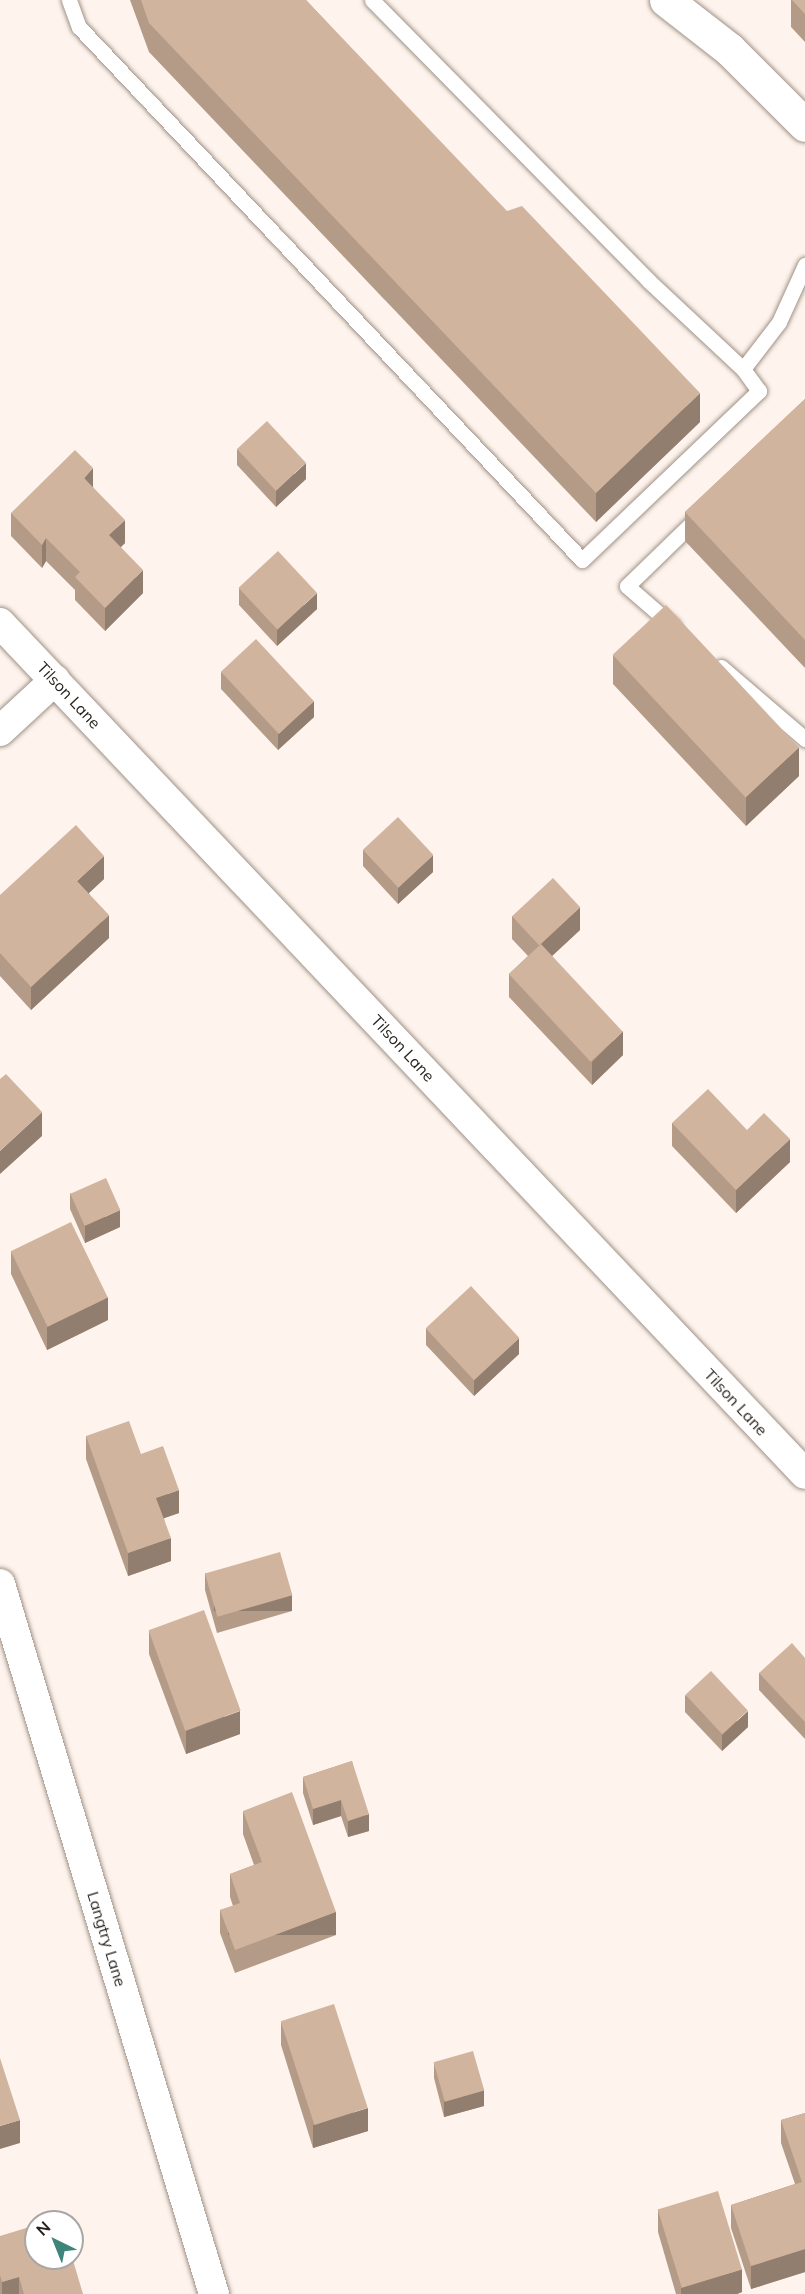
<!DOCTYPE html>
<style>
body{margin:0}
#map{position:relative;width:805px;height:2294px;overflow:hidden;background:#fef4ed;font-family:Mulish,sans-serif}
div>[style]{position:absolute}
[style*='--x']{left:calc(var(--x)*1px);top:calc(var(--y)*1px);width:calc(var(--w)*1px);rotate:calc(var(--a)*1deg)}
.roads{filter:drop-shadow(0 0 2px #9f9186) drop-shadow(0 0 2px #9f9186)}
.service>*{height:15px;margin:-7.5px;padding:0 7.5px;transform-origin:7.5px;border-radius:7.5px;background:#fff}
.minor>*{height:30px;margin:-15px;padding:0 15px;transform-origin:15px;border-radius:15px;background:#fff}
.tertiary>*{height:33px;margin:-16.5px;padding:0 16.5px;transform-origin:16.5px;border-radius:16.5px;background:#fff}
.wall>*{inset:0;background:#b49b88}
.shaded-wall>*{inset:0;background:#927e6f;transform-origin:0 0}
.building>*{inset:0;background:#d1b49e;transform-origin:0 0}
span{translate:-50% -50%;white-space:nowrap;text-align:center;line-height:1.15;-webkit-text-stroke:6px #fff;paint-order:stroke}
.street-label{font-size:16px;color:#27221d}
.north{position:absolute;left:24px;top:2210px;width:60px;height:60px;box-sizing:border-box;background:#fff;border:2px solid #a9a7a5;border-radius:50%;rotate:317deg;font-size:16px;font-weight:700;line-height:24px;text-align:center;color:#27221d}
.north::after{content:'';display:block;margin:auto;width:21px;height:27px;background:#3e847b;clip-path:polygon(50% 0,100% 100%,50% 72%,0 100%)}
</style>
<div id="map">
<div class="roads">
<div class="service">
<i style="--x:69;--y:0;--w:29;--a:70"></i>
<i style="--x:79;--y:27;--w:733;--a:46.66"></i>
<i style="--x:582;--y:560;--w:245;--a:-43.7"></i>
<i style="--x:759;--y:391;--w:27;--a:-126"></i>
<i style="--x:743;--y:369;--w:130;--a:-136.9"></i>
<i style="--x:648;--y:280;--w:393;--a:-134.6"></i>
<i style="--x:743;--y:369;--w:59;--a:-52.5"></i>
<i style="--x:779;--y:322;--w:63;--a:-65.5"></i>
<i style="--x:673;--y:626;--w:61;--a:-139"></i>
<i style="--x:627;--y:586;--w:100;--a:-44.2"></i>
<i style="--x:721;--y:667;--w:111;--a:40.6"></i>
</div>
<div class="minor">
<i style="--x:0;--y:623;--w:1171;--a:46.59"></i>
<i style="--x:0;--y:731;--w:75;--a:-42.8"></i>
<i style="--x:0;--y:1584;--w:742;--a:73.23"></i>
</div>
<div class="tertiary">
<i style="--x:666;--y:0;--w:80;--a:37.9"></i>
<i style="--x:729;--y:49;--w:107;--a:45"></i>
</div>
</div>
<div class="wall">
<i style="clip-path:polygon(130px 0,306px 0,700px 422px,596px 522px,149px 52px)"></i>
<i style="clip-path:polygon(791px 0,805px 0,805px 42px,791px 27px)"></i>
<i style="clip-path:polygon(805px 399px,805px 668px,685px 541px,685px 512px)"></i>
<i style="clip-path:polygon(237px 449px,306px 479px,276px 507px,237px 465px)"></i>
<i style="clip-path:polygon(93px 487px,125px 543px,121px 547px,143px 593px,105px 631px,75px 600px,75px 590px,46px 561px,42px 568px,11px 536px,11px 513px)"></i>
<i style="clip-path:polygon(239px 588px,317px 609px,277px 646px,239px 605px)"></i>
<i style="clip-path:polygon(613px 655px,799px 776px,746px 826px,613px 684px)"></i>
<i style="clip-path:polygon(221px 672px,314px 717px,278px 750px,221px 689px)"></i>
<i style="clip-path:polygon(363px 850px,433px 872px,398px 904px,363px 866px)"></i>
<i style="clip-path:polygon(104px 879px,89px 893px,109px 938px,31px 1010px,0 976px,0 895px)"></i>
<i style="clip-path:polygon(512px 916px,580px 930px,552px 956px,623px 1055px,592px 1085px,509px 997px,509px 974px,528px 956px,512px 939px)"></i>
<i style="clip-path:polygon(672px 1123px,747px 1130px,790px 1162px,736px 1213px,672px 1146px)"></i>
<i style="clip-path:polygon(70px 1193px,120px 1227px,85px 1243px,70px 1209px)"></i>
<i style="clip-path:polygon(11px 1251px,108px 1320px,47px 1350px,11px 1274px)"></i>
<i style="clip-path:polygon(426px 1328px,519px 1354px,474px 1396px,426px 1345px)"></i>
<i style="clip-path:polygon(86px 1436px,141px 1454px,179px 1513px,164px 1518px,171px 1561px,128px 1576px,86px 1459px)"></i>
<i style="clip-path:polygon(205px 1573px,292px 1611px,217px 1633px,205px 1590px)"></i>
<i style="clip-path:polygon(149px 1631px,240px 1734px,186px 1754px,149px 1654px)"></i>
<i style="clip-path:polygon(805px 1658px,805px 1739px,759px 1690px,759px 1673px)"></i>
<i style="clip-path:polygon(685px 1695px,748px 1727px,722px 1751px,685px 1712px)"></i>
<i style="clip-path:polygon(352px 1761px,369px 1831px,348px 1837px,341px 1816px,313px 1825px,303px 1793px,303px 1777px)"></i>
<i style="clip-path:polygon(243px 1811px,336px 1935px,235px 1973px,220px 1933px,220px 1910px,233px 1906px,230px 1897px,230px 1874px,254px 1865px,243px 1834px)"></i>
<i style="clip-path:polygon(281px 2022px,368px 2131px,313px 2148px,281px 2045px)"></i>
<i style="clip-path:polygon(434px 2062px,484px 2106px,444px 2117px,434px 2078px)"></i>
<i style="clip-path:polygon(805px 2113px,805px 2272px,751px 2289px,731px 2228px,731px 2205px,795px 2184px,781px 2143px,781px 2120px)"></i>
<i style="clip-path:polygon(658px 2209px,742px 2292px,737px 2294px,676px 2294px,658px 2232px)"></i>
<i style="clip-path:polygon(0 2236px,83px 2294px,0 2294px)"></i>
</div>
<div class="shaded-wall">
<i style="clip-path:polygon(700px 393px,700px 422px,596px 522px,596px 493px)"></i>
<i style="clip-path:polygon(306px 463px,306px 479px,276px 507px,276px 491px)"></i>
<i style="clip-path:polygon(93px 468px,93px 491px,84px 478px)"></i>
<i style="clip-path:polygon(125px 520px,125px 543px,109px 558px,109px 535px)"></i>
<i style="clip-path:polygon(46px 538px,46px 561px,42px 568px,42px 545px)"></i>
<i style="clip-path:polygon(143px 570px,143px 593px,105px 631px,105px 608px)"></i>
<i style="clip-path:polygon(317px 593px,317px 609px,277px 646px,277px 630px)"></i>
<i style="clip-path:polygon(314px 701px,314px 717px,278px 750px,278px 734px)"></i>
<i style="clip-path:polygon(799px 747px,799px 776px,746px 826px,746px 797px)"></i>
<i style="clip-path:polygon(433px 855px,433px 872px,398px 904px,398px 888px)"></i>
<i style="clip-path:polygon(104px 856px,104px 879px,77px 904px,77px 881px)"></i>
<i style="clip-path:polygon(580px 907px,580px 930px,539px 968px,539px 945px)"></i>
<i style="clip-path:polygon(109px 915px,109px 938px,31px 1010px,31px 987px)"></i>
<i style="clip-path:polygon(623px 1031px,623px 1055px,592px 1085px,592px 1062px)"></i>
<i style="clip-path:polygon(42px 1112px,42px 1136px,0 1174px,0 1151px)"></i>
<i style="clip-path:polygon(790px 1139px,790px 1162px,736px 1213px,736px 1190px)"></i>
<i style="clip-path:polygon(120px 1210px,120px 1227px,85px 1243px,85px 1226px)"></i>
<i style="clip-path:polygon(108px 1297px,108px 1320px,47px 1350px,47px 1327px)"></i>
<i style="clip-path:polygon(519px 1338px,519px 1354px,474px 1396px,474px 1380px)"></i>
<i style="clip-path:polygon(179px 1490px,179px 1513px,156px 1521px,156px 1498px)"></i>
<i style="clip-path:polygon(171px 1538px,171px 1561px,128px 1576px,128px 1553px)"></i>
<i style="left:292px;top:1595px;width:16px;height:78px;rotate:90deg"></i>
<i style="clip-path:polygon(240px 1711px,240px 1734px,186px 1754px,186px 1731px)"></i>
<i style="clip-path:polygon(748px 1711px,748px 1727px,722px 1751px,722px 1735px)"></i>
<i style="clip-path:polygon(341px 1800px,341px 1816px,313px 1825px,313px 1809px)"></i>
<i style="clip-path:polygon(369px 1814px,369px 1831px,348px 1837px,348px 1821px)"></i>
<i style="left:336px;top:1912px;width:23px;height:108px;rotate:90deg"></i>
<i style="clip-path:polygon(484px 2090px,484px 2106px,444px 2117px,444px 2101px)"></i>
<i style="clip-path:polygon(368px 2108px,368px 2131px,313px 2148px,313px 2125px)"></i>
<i style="clip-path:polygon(20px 2120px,20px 2143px,0 2149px,0 2126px)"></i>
<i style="clip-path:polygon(805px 2249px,805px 2272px,751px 2289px,751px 2266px)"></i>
<i style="clip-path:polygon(742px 2269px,742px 2292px,737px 2294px,681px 2294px,681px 2288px)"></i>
<i style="clip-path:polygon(19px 2277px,19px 2294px,2px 2294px,2px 2282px)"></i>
</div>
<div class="building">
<i style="clip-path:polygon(141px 0,306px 0,507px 211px,522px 206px,700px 393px,596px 493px,149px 23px)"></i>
<i style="clip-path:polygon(792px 0,805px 0,805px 14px)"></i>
<i style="clip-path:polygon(805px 399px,805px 640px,685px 512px)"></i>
<i style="left:267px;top:421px;width:57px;height:41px;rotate:47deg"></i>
<i style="clip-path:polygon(75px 450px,93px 468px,84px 478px,125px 520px,109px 535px,143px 570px,105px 608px,75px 577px,80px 572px,46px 538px,42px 545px,11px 513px)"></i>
<i style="left:278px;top:551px;width:57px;height:54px;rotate:47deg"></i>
<i style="left:666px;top:605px;width:195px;height:73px;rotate:47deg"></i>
<i style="left:256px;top:639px;width:85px;height:48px;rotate:47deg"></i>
<i style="left:398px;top:817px;width:52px;height:48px;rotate:47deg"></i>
<i style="clip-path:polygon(76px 825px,104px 856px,77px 881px,109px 915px,31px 987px,0 953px,0 895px)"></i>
<i style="left:553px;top:878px;width:40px;height:56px;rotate:47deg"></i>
<i style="left:541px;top:944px;width:120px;height:44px;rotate:47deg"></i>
<i style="clip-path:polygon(6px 1074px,42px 1112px,0 1151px,0 1079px)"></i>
<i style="clip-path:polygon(708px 1089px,747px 1130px,764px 1113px,790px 1139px,736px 1190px,672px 1123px)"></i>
<i style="left:106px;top:1178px;width:35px;height:39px;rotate:66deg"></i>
<i style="left:71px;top:1222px;width:84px;height:67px;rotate:64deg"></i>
<i style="left:471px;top:1286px;width:71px;height:62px;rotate:47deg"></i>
<i style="clip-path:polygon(129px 1421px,141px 1454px,163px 1446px,179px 1490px,156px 1498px,171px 1538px,128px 1553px,86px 1436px)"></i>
<i style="left:280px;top:1552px;width:45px;height:78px;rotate:74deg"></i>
<i style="left:204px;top:1610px;width:107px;height:59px;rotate:70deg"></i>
<i style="clip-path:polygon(792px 1643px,805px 1658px,805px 1722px,759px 1673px)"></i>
<i style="left:711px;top:1671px;width:54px;height:35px;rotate:47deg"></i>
<i style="clip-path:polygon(352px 1761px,369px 1814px,348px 1821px,341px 1800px,313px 1809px,303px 1777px)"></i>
<i style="clip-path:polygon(292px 1792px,336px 1912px,235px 1950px,220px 1910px,240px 1903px,230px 1874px,262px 1862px,243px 1811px)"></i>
<i style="left:334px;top:2004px;width:109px;height:56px;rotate:72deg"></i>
<i style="left:473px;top:2051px;width:41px;height:41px;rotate:74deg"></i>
<i style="clip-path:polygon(0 2058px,20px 2120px,0 2126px)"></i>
<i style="clip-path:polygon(805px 2113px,805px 2249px,751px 2266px,731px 2205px,802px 2182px,781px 2120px)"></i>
<i style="left:718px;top:2191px;width:82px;height:63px;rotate:73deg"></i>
<i style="clip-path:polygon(60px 2218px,62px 2222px,47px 2222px)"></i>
<i style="clip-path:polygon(36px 2225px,36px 2258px,72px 2257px,83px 2294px,24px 2294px,19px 2277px,2px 2282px,0 2275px,0 2236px)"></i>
</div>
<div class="street-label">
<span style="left:69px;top:695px;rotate:47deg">Tilson Lane</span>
<span style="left:403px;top:1048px;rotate:47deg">Tilson Lane</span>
<span style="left:736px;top:1402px;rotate:47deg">Tilson Lane</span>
<span style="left:107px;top:1939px;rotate:73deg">Langtry Lane</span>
</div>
<div class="north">N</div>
</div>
